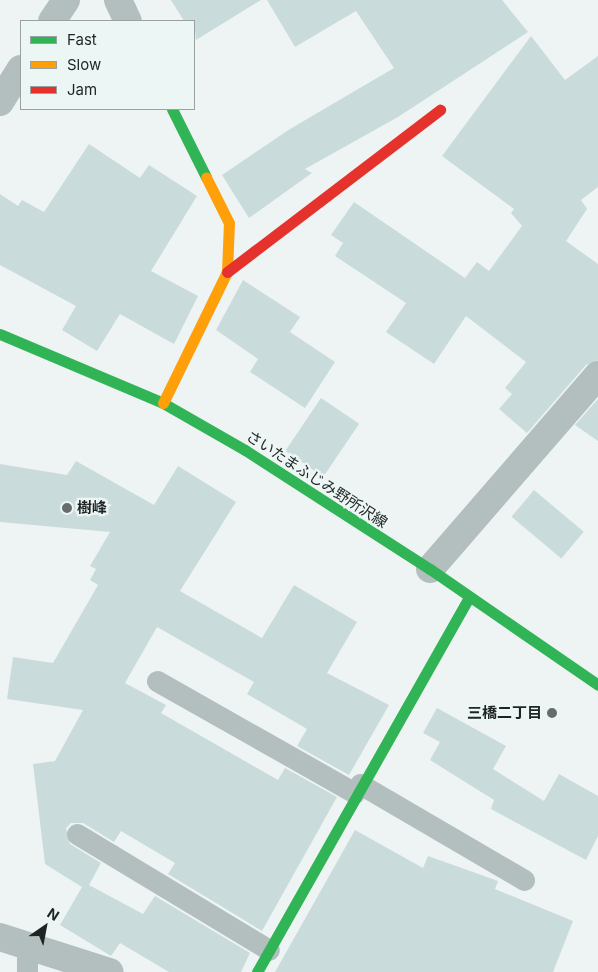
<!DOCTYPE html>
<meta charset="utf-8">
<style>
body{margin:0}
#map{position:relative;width:598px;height:972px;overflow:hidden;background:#eef4f3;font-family:Inter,"Noto Sans JP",sans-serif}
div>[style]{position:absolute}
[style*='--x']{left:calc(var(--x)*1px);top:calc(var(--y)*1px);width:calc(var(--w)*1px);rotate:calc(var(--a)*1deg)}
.building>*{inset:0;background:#c9dcdb;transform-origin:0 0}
.lane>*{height:21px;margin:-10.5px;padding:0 10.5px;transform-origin:10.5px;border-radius:10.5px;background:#b3bebe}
.street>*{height:28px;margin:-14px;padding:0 14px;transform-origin:14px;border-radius:14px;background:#b3bebe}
.fast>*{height:11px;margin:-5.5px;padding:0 5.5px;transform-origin:5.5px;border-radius:5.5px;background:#30b455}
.slow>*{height:11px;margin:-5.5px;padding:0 5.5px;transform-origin:5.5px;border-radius:5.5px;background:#ff9f0a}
.jam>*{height:11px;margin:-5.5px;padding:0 5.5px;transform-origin:5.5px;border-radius:5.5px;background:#e5322d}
.dots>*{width:14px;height:14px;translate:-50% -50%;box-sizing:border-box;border:2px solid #ecf6f5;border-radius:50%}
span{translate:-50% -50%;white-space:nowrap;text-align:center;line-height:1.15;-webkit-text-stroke:4.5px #ecf6f5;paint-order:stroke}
.street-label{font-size:15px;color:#1f2323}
.poi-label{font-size:15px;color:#1f2323;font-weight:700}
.left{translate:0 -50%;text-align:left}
.right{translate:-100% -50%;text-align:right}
.legend{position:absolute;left:20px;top:20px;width:175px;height:90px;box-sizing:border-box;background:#ecf6f5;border:1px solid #9aa2a1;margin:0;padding:6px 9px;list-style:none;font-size:15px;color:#1f2323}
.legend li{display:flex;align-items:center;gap:10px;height:25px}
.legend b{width:25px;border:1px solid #9aa2a1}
.north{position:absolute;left:20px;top:902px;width:50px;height:50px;-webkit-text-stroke:4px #ecf6f5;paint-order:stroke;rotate:33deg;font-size:14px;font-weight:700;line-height:20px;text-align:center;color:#1f2323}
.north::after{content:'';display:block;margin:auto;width:18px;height:22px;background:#1f2323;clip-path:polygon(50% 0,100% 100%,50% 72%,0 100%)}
</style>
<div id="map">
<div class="building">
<i style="clip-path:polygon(171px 0,261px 0,196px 40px,194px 21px,184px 21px)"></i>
<i style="clip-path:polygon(267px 0,502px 0,528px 32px,398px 117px,305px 169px,312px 173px,249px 218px,222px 175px,290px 129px,394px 68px,356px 11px,295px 47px)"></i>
<i style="clip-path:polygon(531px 36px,565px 80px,598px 56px,598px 187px,581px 200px,587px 209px,566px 241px,598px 264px,598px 360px,586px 365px,527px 433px,499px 409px,512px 394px,505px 388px,526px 362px,466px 316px,434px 364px,386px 332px,406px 303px,335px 256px,343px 243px,331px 235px,354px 202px,465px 278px,477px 262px,489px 271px,522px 226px,511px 213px,514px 209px,442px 156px)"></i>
<i style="clip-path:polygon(89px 144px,140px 178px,149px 165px,197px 196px,151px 271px,198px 296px,174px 344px,120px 314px,97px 351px,62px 330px,76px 306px,0 265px,0 194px,18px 206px,22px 200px,44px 212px)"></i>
<i style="clip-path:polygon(243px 280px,300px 317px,290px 332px,335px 362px,305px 408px,250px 372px,258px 359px,216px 330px)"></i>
<i style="left:321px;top:398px;width:46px;height:64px;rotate:34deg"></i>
<i style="clip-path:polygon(598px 399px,598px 441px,575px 425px)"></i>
<i style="clip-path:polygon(76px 461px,154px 505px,178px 466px,236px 502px,180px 591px,262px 638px,294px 585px,357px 622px,327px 673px,389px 705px,349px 775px,297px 746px,307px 729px,247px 694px,254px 682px,157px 627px,125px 683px,166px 705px,161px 713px,278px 780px,285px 768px,337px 797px,262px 931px,168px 874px,175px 863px,121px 831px,114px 842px,83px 823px,71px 823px,66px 828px,70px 844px,101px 863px,89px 885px,143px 914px,155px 896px,250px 953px,241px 972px,169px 972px,120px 943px,111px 956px,60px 925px,82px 887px,45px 864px,33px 764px,55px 761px,83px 710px,7px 699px,13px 657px,53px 663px,98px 585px,90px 580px,96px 569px,90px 566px,110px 532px,0 522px,0 464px,67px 475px)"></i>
<i style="left:534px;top:490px;width:65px;height:35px;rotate:40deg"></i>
<i style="clip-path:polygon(437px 708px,506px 746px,493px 769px,544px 801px,559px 774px,598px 796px,598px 836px,586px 860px,491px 809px,494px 800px,430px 760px,440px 742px,423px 733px)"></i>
<i style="clip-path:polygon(355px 830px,423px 868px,428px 856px,498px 881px,495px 889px,573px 921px,553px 972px,275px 972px)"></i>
</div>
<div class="lane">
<i style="--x:157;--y:681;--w:227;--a:29.5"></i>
<i style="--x:360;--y:784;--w:190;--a:30.3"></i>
<i style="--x:77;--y:834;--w:224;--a:31.1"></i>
<i style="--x:27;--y:972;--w:27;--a:-90"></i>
</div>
<div class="street">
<i style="--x:118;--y:0;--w:23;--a:65"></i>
<i style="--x:52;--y:21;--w:25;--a:-56"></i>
<i style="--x:0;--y:102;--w:39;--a:-58"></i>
<i style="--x:430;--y:569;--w:257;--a:-49.1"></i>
<i style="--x:0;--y:937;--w:115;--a:17.7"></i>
</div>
<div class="fast">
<i style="--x:172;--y:109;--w:76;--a:63.4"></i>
<i style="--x:0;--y:334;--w:177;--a:22.9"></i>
<i style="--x:163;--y:403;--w:95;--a:29.8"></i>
<i style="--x:245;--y:450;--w:220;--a:32.8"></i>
<i style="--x:430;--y:569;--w:204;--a:34.6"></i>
<i style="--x:257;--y:972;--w:431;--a:-60.5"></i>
</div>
<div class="slow">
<i style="--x:163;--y:403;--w:146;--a:-64"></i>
<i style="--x:227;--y:272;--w:49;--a:-87.7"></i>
<i style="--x:229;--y:223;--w:51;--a:-116.6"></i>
</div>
<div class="jam">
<i style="--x:227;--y:272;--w:268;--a:-37.3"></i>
</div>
<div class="dots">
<i style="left:67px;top:508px;background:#676c6c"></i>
<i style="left:552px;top:713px;background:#676c6c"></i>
</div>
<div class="street-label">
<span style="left:317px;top:479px;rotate:33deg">さいたまふじみ野所沢線</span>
</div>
<div class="poi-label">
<span class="left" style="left:77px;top:508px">樹峰</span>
<span class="right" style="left:542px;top:713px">三橋二丁目</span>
</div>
<ul class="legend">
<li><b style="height:6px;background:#30b455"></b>Fast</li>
<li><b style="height:6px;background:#ff9f0a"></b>Slow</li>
<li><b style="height:6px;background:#e5322d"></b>Jam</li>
</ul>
<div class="north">N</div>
</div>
